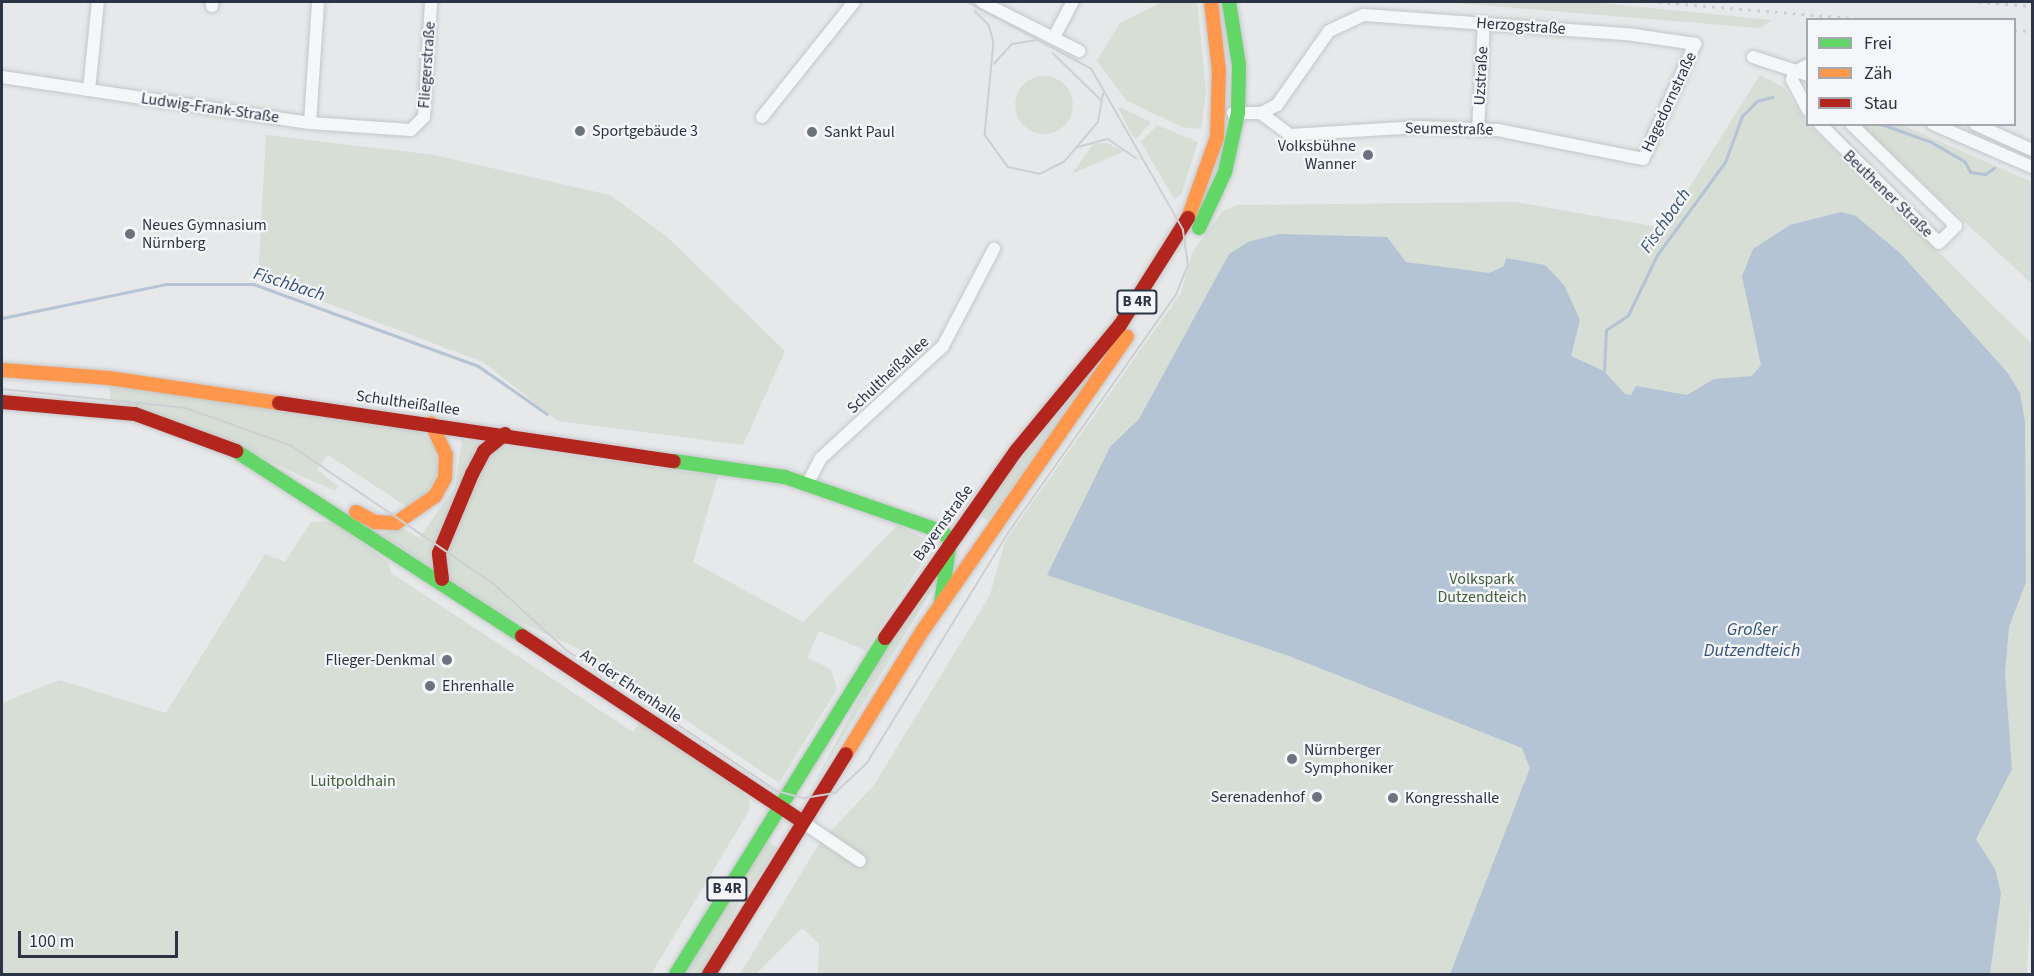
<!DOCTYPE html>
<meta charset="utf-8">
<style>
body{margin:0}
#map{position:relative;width:2034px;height:976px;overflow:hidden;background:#e6e8ea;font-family:"Source Sans 3",sans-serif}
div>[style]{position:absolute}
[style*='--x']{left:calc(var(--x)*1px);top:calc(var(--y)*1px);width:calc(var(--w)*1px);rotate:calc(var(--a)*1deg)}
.green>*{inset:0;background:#d6ded6}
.round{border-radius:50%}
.water>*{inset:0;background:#b4c4d5}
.stream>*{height:3px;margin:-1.5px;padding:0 1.5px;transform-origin:1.5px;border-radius:1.5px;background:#b4c4d5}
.roads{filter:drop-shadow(0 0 2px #c4c6c8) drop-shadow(0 0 2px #c4c6c8)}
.street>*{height:12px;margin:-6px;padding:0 6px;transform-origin:6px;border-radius:6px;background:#f5f6f7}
.fast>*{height:14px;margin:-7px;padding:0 7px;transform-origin:7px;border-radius:7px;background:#63d668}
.slow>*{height:14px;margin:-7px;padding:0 7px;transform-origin:7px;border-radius:7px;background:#ff974d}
.jam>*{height:14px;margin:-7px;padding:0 7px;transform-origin:7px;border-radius:7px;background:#b3261e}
.tram>*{height:1.5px;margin:-0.75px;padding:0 0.75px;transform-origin:0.75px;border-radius:0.75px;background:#cecfd2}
.rail>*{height:3px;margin-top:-1.5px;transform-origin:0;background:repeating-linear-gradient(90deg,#cecfd2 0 3px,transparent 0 9px)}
.dots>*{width:16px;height:16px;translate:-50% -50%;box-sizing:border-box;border:3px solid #f4f6f9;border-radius:50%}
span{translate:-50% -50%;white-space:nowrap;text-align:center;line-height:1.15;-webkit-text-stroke:4.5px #f4f6f9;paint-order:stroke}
.shield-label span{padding:2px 4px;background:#f4f6f9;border:2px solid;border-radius:4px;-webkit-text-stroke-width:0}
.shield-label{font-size:15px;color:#2b3445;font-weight:700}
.street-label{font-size:16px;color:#2b3445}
.poi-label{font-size:16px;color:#2b3445}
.left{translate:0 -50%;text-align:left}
.right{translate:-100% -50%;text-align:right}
.park-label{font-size:16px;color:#3f6138}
.water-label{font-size:18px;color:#34527a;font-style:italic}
.frame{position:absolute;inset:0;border:3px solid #2b3445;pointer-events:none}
.legend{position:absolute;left:1806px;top:18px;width:210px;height:108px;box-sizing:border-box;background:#f4f6f9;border:2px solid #a4a8b1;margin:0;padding:8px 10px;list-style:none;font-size:18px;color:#2b3445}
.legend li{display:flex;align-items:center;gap:12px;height:30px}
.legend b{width:30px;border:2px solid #a4a8b1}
.scale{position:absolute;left:18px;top:931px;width:160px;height:27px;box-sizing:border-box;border:3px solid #2b3445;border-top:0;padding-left:8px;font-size:18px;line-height:21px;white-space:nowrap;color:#2b3445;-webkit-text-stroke:4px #f4f6f9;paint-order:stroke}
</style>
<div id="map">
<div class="green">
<i style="clip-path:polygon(1162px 2px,1197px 2px,1206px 91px,1201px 129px,1182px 127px,1126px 100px,1097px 61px,1120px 23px)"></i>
<i style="clip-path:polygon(1442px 2px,1592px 2px,1772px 20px,1760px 28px)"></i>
<i style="clip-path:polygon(1760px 75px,1784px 88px,1808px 124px,2032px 344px,2032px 879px,2027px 974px,818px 974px,819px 944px,802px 928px,756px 974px,740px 974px,819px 844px,874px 785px,990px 595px,1005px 541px,1181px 293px,1193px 251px,1222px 212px,1237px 205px,1515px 202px,1664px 228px)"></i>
<i class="round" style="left:1015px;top:76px;width:58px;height:58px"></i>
<i style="clip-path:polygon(1120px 107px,1151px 122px,1135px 140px,1118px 108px)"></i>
<i style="clip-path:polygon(1157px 125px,1198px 142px,1181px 195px,1174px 199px,1141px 142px)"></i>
<i style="clip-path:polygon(1860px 125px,1902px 125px,2032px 182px,2032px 284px)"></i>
<i style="clip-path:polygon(266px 135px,434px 155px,610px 195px,667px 237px,785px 351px,743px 445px,558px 421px,483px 362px,258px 277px)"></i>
<i style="clip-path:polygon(1107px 143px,1124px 151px,1072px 174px,1093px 144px)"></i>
<i style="clip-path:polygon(1126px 330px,988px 520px,975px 515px)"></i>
<i style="clip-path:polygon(109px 385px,420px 429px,435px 449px,438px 471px,427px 494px,409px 508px,328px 455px,317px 470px,338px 486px,335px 491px,191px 426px,111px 404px)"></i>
<i style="clip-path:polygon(462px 440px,718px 476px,693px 562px,803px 622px,898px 525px,934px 544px,865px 650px,819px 631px,807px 658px,831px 669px,837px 689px,779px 783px,583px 651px,503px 614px,380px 534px,402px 528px,419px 538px,455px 487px)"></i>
<i style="clip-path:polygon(311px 522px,334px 522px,389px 563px,391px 573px,633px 732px,642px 720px,749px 798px,750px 809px,651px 974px,2px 974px,2px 703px,59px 680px,166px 713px,265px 554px,285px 562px)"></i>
<i style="clip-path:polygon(940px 564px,941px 575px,813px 786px,875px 668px)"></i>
<i style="clip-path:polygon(764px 839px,778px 848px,738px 905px,702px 974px,683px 974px)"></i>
</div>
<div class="water">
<i style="clip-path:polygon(1841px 212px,1856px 216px,1900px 253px,2007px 372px,2020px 393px,2025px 422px,2026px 582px,2009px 627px,2005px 674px,2012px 769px,1976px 839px,1995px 869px,2001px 893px,1990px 974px,1450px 974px,1530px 768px,1522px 748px,1289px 656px,1047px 575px,1110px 447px,1139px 419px,1229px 254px,1248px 242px,1279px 234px,1387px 237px,1406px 262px,1489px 273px,1504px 266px,1506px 258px,1545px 265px,1564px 285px,1580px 320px,1571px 356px,1604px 371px,1625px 394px,1631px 395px,1636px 386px,1687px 395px,1714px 379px,1752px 376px,1761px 365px,1742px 276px,1753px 249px,1790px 225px)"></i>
</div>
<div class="stream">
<i style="--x:1881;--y:124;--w:53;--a:19.8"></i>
<i style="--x:1931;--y:142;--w:39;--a:30"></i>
<i style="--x:1965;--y:162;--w:11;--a:63"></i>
<i style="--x:1970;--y:172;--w:15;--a:8"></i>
<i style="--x:1985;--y:174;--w:11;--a:-34"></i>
<i style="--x:2;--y:318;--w:167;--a:-11.7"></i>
<i style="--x:166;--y:284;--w:87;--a:0"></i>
<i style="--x:253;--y:284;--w:239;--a:20"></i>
<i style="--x:478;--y:366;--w:84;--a:34.8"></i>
<i style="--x:1604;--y:371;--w:41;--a:-87.2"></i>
<i style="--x:1606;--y:330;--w:27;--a:-34"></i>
<i style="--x:1628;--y:315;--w:67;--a:-64.2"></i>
<i style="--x:1657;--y:255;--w:115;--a:-53.8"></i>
<i style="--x:1725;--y:162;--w:49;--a:-69.7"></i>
<i style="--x:1742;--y:116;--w:21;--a:-45"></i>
<i style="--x:1757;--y:101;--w:16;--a:-15"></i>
</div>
<div class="roads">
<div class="street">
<i style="--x:982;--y:2;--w:109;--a:26.8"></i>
<i style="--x:212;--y:6;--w:4;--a:-90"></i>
<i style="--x:1054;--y:37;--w:40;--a:-62"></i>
<i style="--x:1753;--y:57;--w:58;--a:18.1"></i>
<i style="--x:1808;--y:65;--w:16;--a:153"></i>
<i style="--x:1794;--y:72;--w:8;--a:104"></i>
<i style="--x:1792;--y:80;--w:34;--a:62"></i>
<i style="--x:2;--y:77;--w:311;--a:8.5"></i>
<i style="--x:310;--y:123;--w:101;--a:4"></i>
<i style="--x:411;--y:130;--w:18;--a:-45"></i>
<i style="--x:424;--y:117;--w:115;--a:-86.5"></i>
<i style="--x:89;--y:90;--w:88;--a:-84.2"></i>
<i style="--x:1233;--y:113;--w:28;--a:0"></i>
<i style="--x:1261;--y:113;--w:18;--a:-27"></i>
<i style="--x:1277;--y:105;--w:90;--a:-54.9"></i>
<i style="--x:1329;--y:31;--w:38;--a:-25"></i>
<i style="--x:1364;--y:15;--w:271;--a:4.2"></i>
<i style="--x:1634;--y:35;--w:62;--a:8.4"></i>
<i style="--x:1695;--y:44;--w:126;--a:114.3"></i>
<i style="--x:1643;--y:159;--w:148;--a:-168.7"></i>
<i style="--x:1498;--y:130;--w:79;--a:-177.8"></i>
<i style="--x:1419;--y:127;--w:129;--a:176.5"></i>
<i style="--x:1290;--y:135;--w:36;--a:-143"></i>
<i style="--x:762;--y:117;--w:147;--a:-51.3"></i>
<i style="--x:310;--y:123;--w:121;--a:-86.2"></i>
<i style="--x:1820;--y:124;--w:168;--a:45"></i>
<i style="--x:1939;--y:243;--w:24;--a:-45"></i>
<i style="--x:1956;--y:226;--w:146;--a:-135.8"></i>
<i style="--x:1933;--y:124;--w:108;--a:23.5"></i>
<i style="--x:1975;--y:124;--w:63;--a:24.5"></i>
<i style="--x:1478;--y:129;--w:106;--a:-86.8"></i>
<i style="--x:808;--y:483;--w:27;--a:-63"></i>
<i style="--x:820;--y:459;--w:167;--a:-42.6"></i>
<i style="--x:943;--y:346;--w:110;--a:-62.3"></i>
<i style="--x:801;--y:821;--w:71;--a:34.1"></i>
</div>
<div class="fast">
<i style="--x:1199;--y:228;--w:62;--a:-65.1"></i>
<i style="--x:1225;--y:172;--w:60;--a:-77.6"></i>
<i style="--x:1238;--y:113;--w:48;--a:-88.8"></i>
<i style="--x:1239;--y:65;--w:64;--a:-99"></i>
<i style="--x:236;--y:451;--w:341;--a:32.9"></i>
<i style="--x:674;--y:461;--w:112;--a:8.2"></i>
<i style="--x:785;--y:477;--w:167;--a:19.2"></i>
<i style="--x:943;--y:532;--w:11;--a:49"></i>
<i style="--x:950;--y:540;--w:64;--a:98.1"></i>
<i style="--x:676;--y:974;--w:396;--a:-58.1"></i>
</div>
<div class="slow">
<i style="--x:1188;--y:218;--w:86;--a:-70.3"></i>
<i style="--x:1217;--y:137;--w:66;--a:-88.3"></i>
<i style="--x:1219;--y:71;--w:69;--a:-96.6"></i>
<i style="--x:2;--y:370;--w:107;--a:4.3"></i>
<i style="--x:109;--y:378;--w:172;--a:8.4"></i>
<i style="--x:356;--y:512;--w:21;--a:28"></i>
<i style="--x:375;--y:522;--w:21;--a:3"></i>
<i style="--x:396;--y:523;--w:47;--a:-34.7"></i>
<i style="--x:435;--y:496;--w:21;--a:-61"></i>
<i style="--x:445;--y:478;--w:23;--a:-88"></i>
<i style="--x:446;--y:455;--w:35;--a:-115"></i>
<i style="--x:846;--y:754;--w:142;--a:-58.2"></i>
<i style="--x:921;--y:633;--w:361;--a:-55.2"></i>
</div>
<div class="jam">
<i style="--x:2;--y:402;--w:134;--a:5.2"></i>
<i style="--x:135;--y:414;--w:108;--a:20.1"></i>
<i style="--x:279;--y:403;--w:399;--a:8.4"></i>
<i style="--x:442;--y:579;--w:26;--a:-97"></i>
<i style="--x:439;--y:553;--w:86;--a:-67.3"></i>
<i style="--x:472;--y:474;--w:26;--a:-62"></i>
<i style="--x:484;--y:451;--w:27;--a:-39"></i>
<i style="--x:522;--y:636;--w:335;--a:33.5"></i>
<i style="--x:885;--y:638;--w:228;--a:-55"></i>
<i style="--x:1016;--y:451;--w:163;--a:-50.5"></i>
<i style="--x:1120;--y:325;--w:127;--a:-57.6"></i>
<i style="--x:709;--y:974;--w:259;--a:-58.1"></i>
</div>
</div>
<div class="tram">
<i style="--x:975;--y:11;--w:20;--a:45"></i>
<i style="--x:989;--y:25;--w:18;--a:74"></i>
<i style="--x:994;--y:42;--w:93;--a:95.5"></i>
<i style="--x:985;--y:135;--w:39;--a:54"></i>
<i style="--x:1008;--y:167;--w:33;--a:12"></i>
<i style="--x:1040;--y:174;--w:27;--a:-27"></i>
<i style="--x:1064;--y:162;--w:52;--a:-49.6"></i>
<i style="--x:1098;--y:122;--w:28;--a:-80"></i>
<i style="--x:1053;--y:53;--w:69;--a:44.4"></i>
<i style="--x:994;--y:64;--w:27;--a:-48"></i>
<i style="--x:1012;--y:44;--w:26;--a:-9"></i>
<i style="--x:1078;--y:147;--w:31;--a:-15"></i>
<i style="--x:1108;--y:139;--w:34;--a:34"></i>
<i style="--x:2;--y:389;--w:185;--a:5.9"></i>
<i style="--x:186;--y:408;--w:113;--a:19.7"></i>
<i style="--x:292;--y:446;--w:245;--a:34.3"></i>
<i style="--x:494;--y:584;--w:100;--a:42.2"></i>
<i style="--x:568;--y:651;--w:252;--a:33.8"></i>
<i style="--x:777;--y:791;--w:28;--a:15"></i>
<i style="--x:804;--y:798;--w:31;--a:-9"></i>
<i style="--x:835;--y:793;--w:44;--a:-43.2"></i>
<i style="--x:867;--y:763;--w:270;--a:-58.5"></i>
<i style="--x:1008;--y:533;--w:291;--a:-54.8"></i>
<i style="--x:1176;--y:295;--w:31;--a:-68"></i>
<i style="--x:1188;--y:266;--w:36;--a:-98"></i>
<i style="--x:1183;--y:230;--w:185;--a:-119.7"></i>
<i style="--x:1091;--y:69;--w:141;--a:-151.6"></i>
</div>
<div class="rail">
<i style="--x:1658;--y:2;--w:216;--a:4.8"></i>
<i style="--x:1978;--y:2;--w:54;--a:4.2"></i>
<i style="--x:2014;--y:30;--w:18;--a:3"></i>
</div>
<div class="dots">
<i style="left:580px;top:131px;background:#6c737f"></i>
<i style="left:812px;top:132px;background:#6c737f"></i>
<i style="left:1368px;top:155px;background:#6c737f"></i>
<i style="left:130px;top:234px;background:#6c737f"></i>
<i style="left:447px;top:660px;background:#6c737f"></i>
<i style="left:430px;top:686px;background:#6c737f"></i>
<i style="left:1292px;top:759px;background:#6c737f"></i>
<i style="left:1317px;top:797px;background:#6c737f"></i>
<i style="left:1393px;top:798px;background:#6c737f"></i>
</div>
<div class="shield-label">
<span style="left:1137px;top:302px">B 4R</span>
<span style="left:727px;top:889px">B 4R</span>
</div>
<div class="street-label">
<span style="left:1521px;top:26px;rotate:4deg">Herzogstraße</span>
<span style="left:427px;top:65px;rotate:-86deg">Fliegerstraße</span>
<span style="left:1481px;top:76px;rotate:-87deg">Uzstraße</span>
<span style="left:1669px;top:102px;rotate:-65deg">Hagedornstraße</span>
<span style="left:210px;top:108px;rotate:8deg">Ludwig-Frank-Straße</span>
<span style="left:1449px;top:129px;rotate:1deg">Seumestraße</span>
<span style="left:1888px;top:194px;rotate:44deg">Beuthener Straße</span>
<span style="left:888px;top:375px;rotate:-43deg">Schultheißallee</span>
<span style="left:408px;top:403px;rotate:8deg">Schultheißallee</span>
<span style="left:943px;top:523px;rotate:-54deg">Bayernstraße</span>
<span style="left:631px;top:686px;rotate:34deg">An der Ehrenhalle</span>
</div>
<div class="poi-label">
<span class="left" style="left:592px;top:131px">Sportgebäude 3</span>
<span class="left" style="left:824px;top:132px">Sankt Paul</span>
<span class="right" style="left:1356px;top:155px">Volksbühne<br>Wanner</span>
<span class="left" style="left:142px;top:234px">Neues Gymnasium<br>Nürnberg</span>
<span class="right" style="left:435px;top:660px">Flieger-Denkmal</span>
<span class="left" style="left:442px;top:686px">Ehrenhalle</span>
<span class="left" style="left:1304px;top:759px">Nürnberger<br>Symphoniker</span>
<span class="right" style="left:1305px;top:797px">Serenadenhof</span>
<span class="left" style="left:1405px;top:798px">Kongresshalle</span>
</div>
<div class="park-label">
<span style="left:1482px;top:588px">Volkspark<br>Dutzendteich</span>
<span style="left:353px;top:781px">Luitpoldhain</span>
</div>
<div class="water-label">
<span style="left:1666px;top:221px;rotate:-55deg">Fischbach</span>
<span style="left:289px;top:285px;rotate:18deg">Fischbach</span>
<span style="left:1752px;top:641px">Großer<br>Dutzendteich</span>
</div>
<div class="frame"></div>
<ul class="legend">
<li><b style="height:8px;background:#63d668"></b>Frei</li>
<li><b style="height:8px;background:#ff974d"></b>Zäh</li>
<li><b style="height:8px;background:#b3261e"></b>Stau</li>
</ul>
<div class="scale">100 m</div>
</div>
